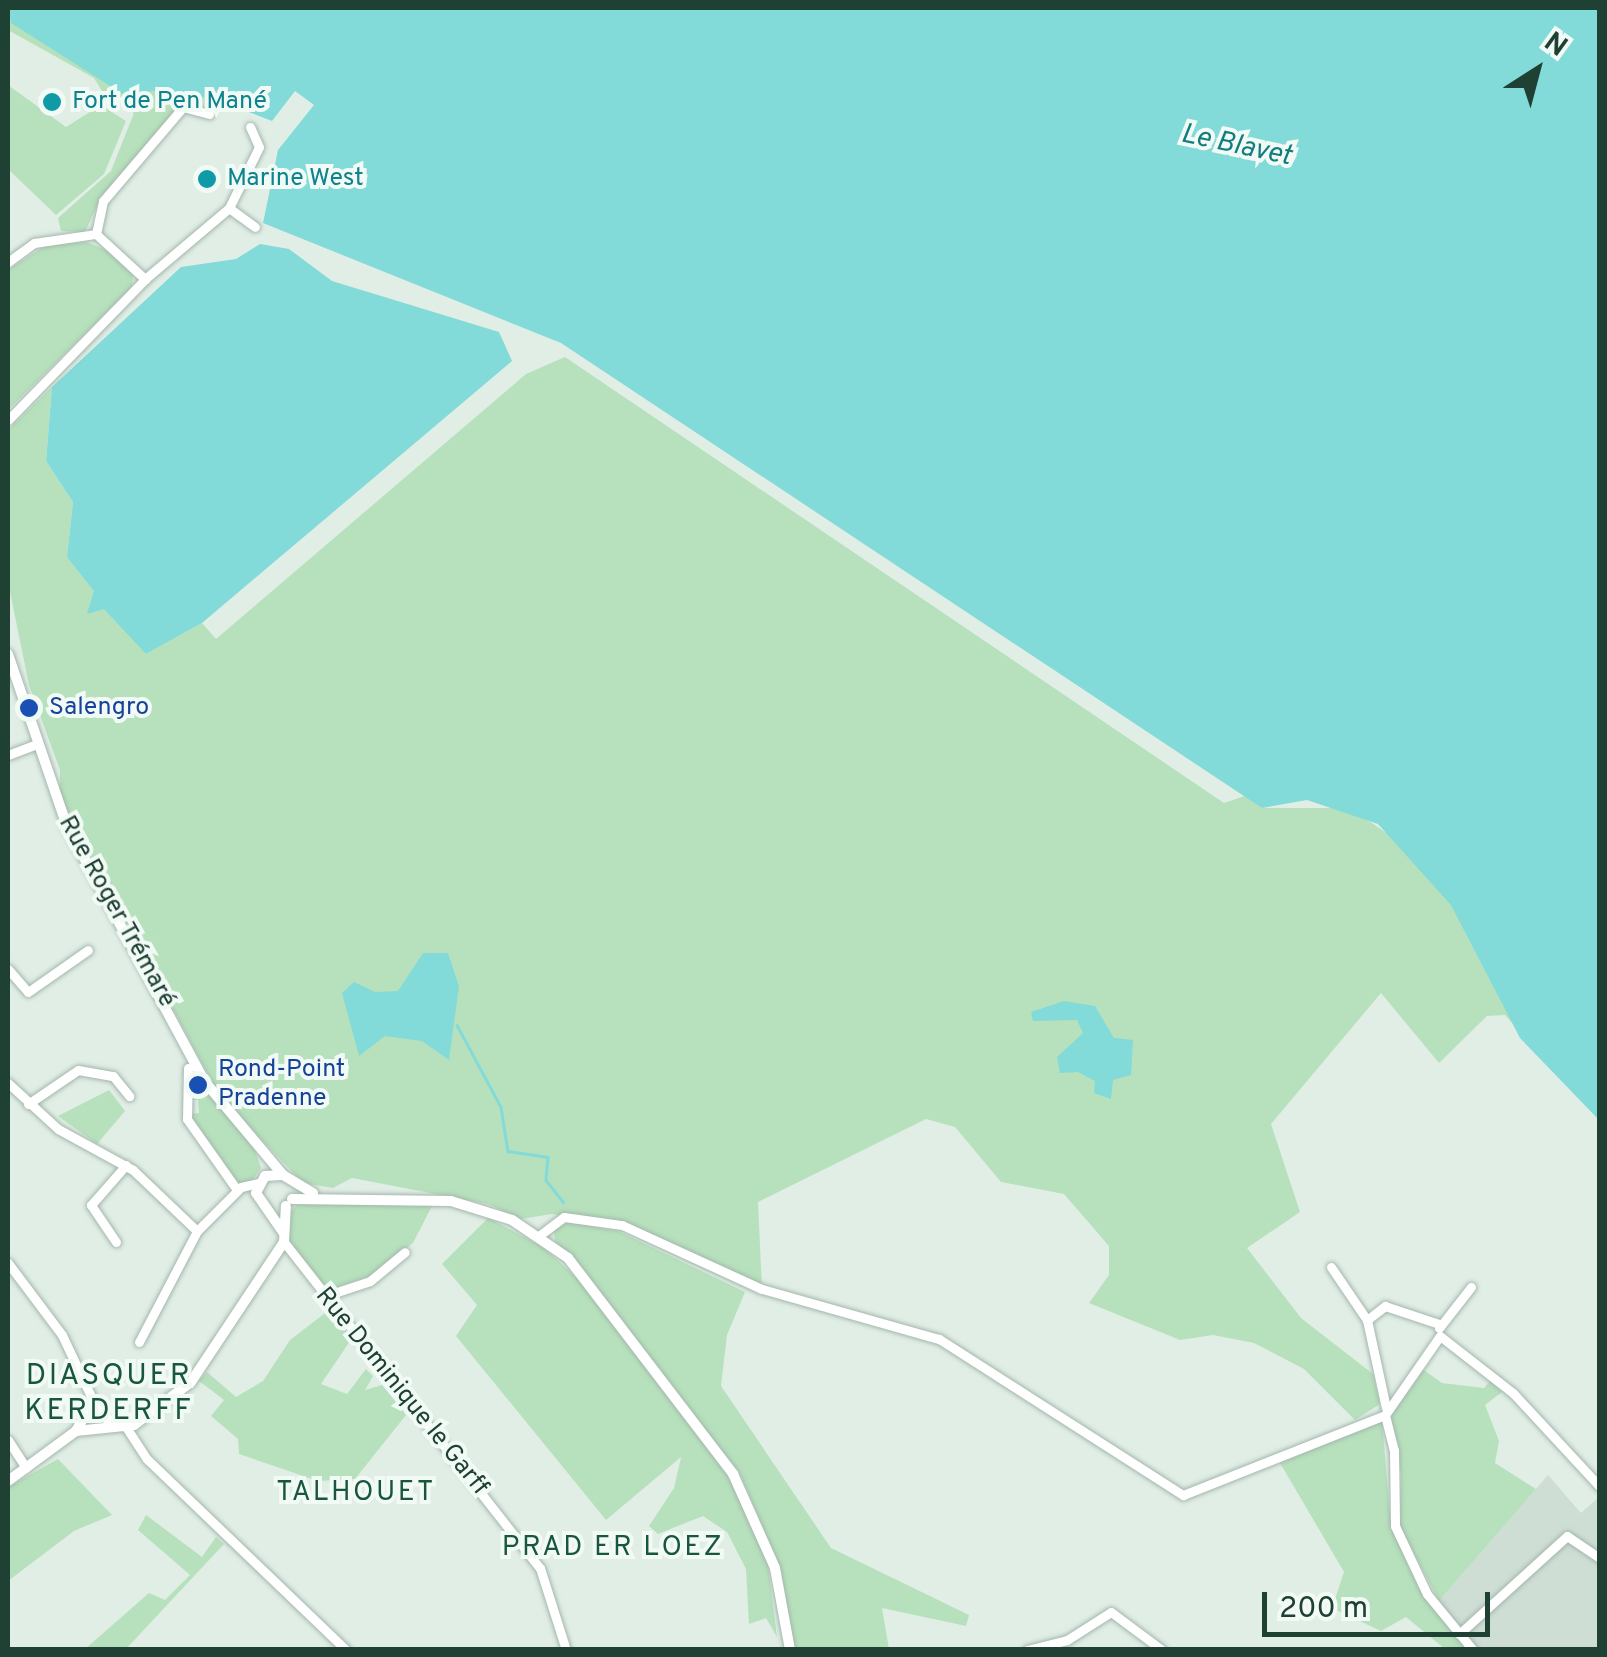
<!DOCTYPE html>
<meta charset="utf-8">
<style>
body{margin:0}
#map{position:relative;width:1607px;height:1657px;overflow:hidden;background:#e1eee6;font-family:Overpass,sans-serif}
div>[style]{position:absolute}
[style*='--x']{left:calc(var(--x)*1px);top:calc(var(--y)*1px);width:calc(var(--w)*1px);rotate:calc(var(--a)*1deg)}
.built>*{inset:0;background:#cfded5}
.green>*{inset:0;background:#b7e1bc}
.water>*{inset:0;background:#82dad9}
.stream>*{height:2.5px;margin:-1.25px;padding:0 1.25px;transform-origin:1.25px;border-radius:1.25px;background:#82dad9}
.roads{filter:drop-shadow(0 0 2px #a3b7ad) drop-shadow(0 0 2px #a3b7ad)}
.minor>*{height:9px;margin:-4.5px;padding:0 4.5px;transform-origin:4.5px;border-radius:4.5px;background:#fff}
.tertiary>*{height:10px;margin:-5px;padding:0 5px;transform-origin:5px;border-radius:5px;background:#fff}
.dots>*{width:28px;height:28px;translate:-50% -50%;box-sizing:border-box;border:5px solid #f2faf5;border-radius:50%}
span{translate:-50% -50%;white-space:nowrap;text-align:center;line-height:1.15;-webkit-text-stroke:8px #f2faf5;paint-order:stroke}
.culture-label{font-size:25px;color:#0d838f}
.left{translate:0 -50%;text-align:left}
.transit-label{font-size:25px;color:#164399}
.street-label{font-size:25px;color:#1f4133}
.water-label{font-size:28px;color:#117d7f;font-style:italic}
.neighbourhood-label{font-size:28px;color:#18563d;letter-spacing:2.5px}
.quarter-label{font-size:30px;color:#18563d;letter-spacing:2.5px}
.frame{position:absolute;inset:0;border:10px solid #1f4133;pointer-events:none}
.north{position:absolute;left:1487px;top:20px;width:100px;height:100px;-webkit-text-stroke:8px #f2faf5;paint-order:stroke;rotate:36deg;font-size:28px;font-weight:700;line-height:40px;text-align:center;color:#1f4133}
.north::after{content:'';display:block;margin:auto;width:35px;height:45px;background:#1f4133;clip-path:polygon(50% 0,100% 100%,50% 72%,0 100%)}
.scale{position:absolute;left:1262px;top:1592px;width:228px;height:45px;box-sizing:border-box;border:5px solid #1f4133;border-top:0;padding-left:12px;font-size:30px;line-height:35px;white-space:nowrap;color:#1f4133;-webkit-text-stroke:8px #f2faf5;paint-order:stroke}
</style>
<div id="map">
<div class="built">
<i style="clip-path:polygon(1548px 1475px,1581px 1513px,1599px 1497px,1599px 1649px,1477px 1649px,1439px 1601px)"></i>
</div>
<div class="green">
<i style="clip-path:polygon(8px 18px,129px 98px,151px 91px,215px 99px,209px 112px,180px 104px,101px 198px,85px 232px,61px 231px,58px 218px,111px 171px,134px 113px,105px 96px,94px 78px,8px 30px)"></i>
<i style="clip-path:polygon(8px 85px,66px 127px,101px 105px,126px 121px,104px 174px,56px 215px,8px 169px)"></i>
<i style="clip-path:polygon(87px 242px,113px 253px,133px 273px,132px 287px,8px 410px,8px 270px,46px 245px)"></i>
<i style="clip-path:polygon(565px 357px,1224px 803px,1245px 796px,1262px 808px,1350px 808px,1404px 845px,1450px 903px,1449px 856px,1599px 1120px,1505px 1015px,1487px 1016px,1439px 1063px,1381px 993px,1271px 1124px,1300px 1212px,1247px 1248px,1301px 1318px,1373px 1374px,1380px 1404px,1355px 1420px,1304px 1369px,1254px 1343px,1213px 1335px,1180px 1340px,1089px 1303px,1109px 1275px,1109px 1246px,1064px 1194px,1001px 1182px,955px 1127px,926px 1119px,758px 1202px,762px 1289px,622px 1225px,552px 1214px,521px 1219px,488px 1204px,352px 1178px,333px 1188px,303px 1183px,219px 1095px,60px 797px,60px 770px,29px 685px,8px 582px,8px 430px,52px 387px,46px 461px,73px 502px,67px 557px,146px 654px,202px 623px,216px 639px,526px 374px)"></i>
<i style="clip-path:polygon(195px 1077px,255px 1150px,261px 1168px,252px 1181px,234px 1184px,188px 1114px,199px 1113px,198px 1100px,188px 1100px)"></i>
<i style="clip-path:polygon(109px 1090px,125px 1111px,97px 1144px,58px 1116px)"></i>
<i style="clip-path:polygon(300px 1202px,433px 1204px,413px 1243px,373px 1275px,325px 1291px,288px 1239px,290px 1212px)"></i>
<i style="clip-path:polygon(488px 1218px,543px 1247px,579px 1280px,731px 1480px,768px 1565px,777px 1637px,766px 1618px,749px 1624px,746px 1569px,727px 1532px,703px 1516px,658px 1534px,649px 1526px,674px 1488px,681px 1457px,606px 1520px,456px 1336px,477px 1305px,442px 1264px)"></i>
<i style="clip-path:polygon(566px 1222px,618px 1231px,745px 1292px,727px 1335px,721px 1386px,831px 1548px,969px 1615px,966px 1626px,882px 1608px,889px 1649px,794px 1649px,778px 1562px,739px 1472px,555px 1241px,554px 1230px)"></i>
<i style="clip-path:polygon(329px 1310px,352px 1338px,321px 1384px,347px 1394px,366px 1369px,373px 1376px,365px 1390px,382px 1385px,406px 1415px,355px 1479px,318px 1481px,239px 1454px,238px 1439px,211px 1416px,224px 1400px,199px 1381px,207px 1372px,236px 1397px,263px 1381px,290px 1340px)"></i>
<i style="clip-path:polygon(1421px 1368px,1442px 1383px,1484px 1388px,1490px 1381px,1502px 1392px,1485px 1405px,1499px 1441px,1495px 1463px,1536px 1489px,1439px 1601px,1400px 1526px,1401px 1473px,1390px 1415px)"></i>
<i style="clip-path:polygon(1382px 1421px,1391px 1528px,1421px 1590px,1468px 1649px,1445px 1649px,1406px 1617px,1381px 1631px,1332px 1608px,1344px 1572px,1280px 1463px)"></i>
<i style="clip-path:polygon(58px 1459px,112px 1515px,74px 1531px,8px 1581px,8px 1487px)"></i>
<i style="clip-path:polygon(146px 1515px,202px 1557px,216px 1537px,224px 1544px,126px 1649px,85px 1649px,149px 1593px,165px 1600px,190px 1575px,138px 1530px)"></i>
</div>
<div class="water">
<i style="clip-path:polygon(8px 8px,1599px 8px,1599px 1120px,1520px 1038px,1451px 905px,1378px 824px,1307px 800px,1262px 808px,561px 343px,263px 223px,278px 150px,314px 105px,295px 91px,272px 121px,215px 99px,151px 91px,129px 98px,11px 23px)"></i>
<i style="clip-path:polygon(260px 244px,289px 249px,332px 281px,499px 332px,512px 361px,202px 623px,146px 654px,104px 609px,87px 614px,94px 591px,67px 557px,73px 502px,46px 461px,52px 387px,181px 267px,236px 259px)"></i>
<i style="clip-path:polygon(423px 953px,448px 953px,459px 986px,449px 1060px,422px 1041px,385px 1036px,359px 1056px,342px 993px,354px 982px,375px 992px,398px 991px)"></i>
<i style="clip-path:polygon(1064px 1001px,1095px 1006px,1114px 1038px,1133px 1040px,1131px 1075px,1113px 1080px,1111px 1099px,1094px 1093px,1095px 1081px,1078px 1072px,1060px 1073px,1057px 1057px,1083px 1033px,1077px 1020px,1033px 1021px,1031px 1012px)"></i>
</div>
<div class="stream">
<i style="--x:457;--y:1025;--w:93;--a:61.8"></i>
<i style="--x:501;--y:1107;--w:45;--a:81"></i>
<i style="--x:508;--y:1151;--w:40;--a:8.5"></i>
<i style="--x:548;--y:1157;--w:23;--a:95"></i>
<i style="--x:546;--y:1180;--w:28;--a:52"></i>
</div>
<div class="roads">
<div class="minor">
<i style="--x:229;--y:208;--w:32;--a:36"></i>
<i style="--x:96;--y:234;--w:34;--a:-78"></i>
<i style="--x:103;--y:201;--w:123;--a:-49.6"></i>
<i style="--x:183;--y:107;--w:27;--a:15"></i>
<i style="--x:8;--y:262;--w:32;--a:-36"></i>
<i style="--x:34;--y:243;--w:63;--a:-8.3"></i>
<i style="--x:96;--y:234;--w:67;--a:42.6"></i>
<i style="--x:8;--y:420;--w:197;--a:-45.8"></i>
<i style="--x:145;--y:279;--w:110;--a:-40.2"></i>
<i style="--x:229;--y:208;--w:68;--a:-63.8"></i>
<i style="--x:259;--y:147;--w:22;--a:-114"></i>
<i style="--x:8;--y:755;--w:28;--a:-21"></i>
<i style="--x:8;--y:969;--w:30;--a:49"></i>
<i style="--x:28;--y:992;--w:73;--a:-35"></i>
<i style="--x:188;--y:1068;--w:51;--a:91.1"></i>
<i style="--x:187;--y:1119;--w:87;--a:54.8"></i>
<i style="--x:8;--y:1083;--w:68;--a:42.6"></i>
<i style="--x:58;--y:1129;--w:85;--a:28.7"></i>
<i style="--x:133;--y:1170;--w:88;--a:43.6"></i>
<i style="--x:28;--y:1104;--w:60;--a:-34.2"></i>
<i style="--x:78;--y:1070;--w:36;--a:10"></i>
<i style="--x:113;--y:1076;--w:26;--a:51"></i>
<i style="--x:540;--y:1235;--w:30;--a:-37"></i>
<i style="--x:564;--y:1217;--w:59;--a:7.9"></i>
<i style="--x:622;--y:1225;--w:154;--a:24.6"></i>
<i style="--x:762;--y:1289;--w:184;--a:15.8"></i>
<i style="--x:939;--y:1339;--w:290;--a:32.6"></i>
<i style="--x:1183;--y:1495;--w:217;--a:-21.6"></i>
<i style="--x:1385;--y:1415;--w:36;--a:76"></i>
<i style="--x:1394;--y:1450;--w:76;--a:89.2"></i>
<i style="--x:1395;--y:1526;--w:75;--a:64.8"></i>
<i style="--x:1427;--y:1594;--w:72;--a:50.6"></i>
<i style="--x:116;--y:1242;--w:45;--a:-124"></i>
<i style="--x:91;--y:1205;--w:53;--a:-48.8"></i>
<i style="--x:284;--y:1242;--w:415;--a:51.9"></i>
<i style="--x:540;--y:1568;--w:86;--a:72.4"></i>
<i style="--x:8;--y:1263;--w:90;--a:53.1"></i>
<i style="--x:62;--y:1335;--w:82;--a:64.7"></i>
<i style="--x:1331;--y:1267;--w:64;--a:55.8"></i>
<i style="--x:1367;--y:1320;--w:90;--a:77.8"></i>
<i style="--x:325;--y:1296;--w:47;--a:-18.4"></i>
<i style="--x:370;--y:1281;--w:45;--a:-39.6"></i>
<i style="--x:1367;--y:1320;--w:23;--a:-38"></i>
<i style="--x:1385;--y:1306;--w:57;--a:18.4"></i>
<i style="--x:1439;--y:1328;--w:52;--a:-52"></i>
<i style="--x:139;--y:1342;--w:125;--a:-62.4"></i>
<i style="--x:197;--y:1231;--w:62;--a:-45"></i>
<i style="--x:241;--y:1187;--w:17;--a:-13"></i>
<i style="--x:1385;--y:1415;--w:96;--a:-55.2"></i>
<i style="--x:1440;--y:1336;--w:93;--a:38"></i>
<i style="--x:1513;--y:1393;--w:128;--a:47.2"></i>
<i style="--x:126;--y:1427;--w:38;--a:57"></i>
<i style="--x:147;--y:1459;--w:276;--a:43.8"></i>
<i style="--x:8;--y:1440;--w:33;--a:57"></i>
<i style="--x:1459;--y:1634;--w:146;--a:-42.2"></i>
<i style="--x:1567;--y:1536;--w:40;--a:34"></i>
<i style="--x:1027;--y:1650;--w:41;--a:-14"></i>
<i style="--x:1067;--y:1640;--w:52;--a:-32.5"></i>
<i style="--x:1111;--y:1612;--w:64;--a:36.7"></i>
</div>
<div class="tertiary">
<i style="--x:8;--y:654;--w:182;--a:71.1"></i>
<i style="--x:67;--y:826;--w:291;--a:61.7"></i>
<i style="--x:205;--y:1082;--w:121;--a:50"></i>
<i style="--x:283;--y:1175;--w:35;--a:31"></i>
<i style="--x:282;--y:1175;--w:17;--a:177"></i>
<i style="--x:265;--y:1176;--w:19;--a:118"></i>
<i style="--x:256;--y:1193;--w:47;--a:55.3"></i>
<i style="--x:292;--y:1199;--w:159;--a:0.7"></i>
<i style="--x:451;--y:1201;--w:64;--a:17.3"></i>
<i style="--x:512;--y:1220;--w:68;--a:34.2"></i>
<i style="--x:568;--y:1258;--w:272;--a:52.6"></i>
<i style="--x:733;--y:1474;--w:103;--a:65.9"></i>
<i style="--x:775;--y:1568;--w:83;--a:79.6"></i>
<i style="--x:76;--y:1431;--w:58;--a:-5.9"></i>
<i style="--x:134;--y:1425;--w:71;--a:-37"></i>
<i style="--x:191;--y:1382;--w:168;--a:-56.4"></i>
<i style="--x:284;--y:1242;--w:36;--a:-87"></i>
<i style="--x:8;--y:1481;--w:84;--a:-36.3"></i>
<i style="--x:76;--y:1431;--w:24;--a:-60"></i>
<i style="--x:88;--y:1410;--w:38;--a:25"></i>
</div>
</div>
<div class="dots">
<i style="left:52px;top:102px;background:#0f9aa8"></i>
<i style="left:207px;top:179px;background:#0f9aa8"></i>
<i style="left:29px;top:708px;background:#1a4fb4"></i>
<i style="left:198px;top:1085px;background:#1a4fb4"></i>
</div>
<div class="culture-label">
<span class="left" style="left:72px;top:102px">Fort de Pen Mané</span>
<span class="left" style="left:227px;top:179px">Marine West</span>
</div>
<div class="transit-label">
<span class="left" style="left:49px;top:708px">Salengro</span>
<span class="left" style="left:218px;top:1085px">Rond-Point<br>Pradenne</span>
</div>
<div class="street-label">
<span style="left:116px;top:912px;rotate:61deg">Rue Roger Trémaré</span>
<span style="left:401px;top:1392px;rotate:51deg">Rue Dominique le Garff</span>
</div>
<div class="water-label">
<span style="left:1236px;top:146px;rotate:12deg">Le Blavet</span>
</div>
<div class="neighbourhood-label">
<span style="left:356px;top:1493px">TALHOUET</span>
<span style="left:613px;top:1548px">PRAD ER LOEZ</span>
</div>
<div class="quarter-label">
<span style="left:109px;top:1394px">DIASQUER<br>KERDERFF</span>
</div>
<div class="frame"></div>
<div class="north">N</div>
<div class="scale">200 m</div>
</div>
